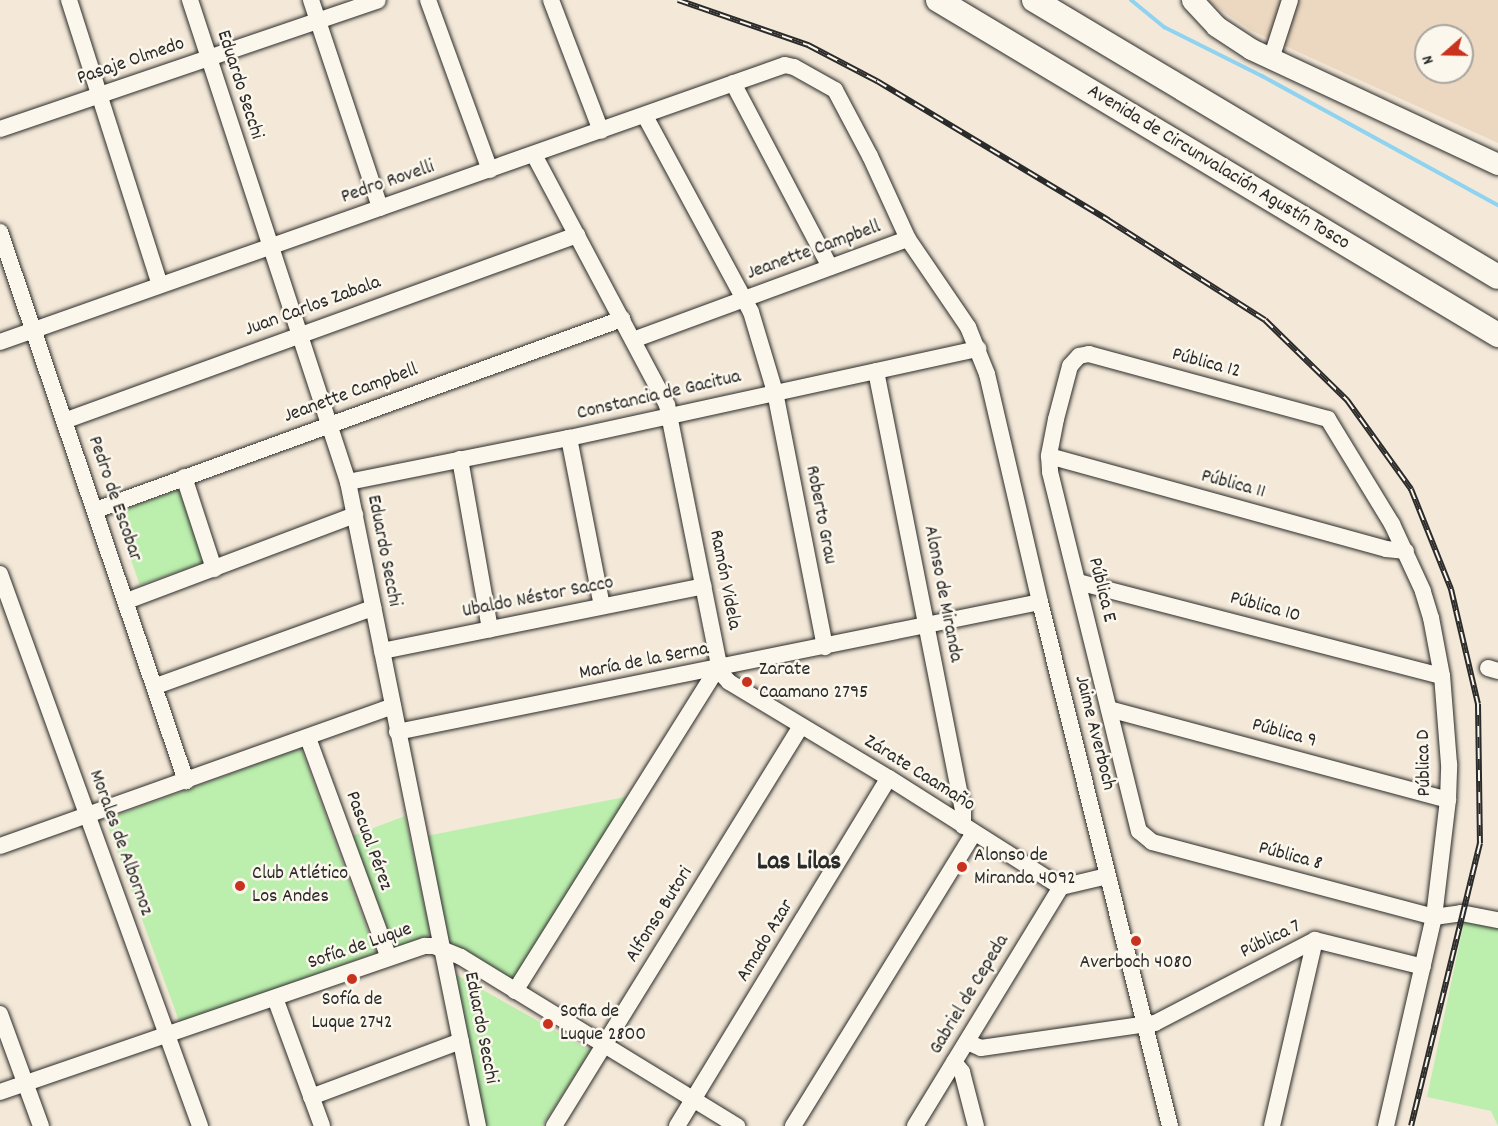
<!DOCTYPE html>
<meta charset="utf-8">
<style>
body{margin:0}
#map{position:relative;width:1498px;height:1126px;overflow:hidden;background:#f4e9d8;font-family:Dekko,sans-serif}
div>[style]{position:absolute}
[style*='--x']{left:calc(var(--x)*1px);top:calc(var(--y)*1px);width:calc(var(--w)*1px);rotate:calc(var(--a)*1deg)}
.built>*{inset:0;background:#ecd8c0}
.green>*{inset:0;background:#bcefae;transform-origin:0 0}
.stream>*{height:4px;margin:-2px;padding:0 2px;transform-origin:2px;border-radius:2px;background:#90d3f1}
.roads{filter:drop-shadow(0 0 2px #2b2b2b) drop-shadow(0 0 2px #2b2b2b)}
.minor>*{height:16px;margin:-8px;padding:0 8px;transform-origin:8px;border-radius:8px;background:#fbf7ec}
.major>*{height:21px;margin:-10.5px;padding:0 10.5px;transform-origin:10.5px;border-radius:10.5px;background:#fbf7ec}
.highway>*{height:24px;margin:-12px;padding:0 12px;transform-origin:12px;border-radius:12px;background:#fbf7ec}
.rail>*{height:6px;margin-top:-3px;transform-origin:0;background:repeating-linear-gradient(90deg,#fbf7ec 0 11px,#2b2b2b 0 22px);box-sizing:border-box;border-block:2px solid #2b2b2b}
.dots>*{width:16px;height:16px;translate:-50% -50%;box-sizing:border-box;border:3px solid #fbf7ec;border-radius:50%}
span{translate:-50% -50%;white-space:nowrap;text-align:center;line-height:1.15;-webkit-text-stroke:5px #fbf7ec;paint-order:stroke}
.street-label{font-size:20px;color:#2b2b2b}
.poi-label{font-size:20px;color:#2b2b2b}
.left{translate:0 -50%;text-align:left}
.district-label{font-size:26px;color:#2b2b2b;font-weight:700}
.north{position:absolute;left:1414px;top:24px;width:60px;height:60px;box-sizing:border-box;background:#fbf7ec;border:2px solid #a8a59f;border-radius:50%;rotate:250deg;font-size:16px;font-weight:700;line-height:24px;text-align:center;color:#2b2b2b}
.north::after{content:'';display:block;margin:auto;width:21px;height:27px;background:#c8321e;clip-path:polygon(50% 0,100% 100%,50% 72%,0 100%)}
</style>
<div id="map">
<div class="built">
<i style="clip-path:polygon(evenodd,1206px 0,1498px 0,1498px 143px,1252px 31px,1206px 0,1426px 36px,1462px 36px,1462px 72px,1426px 72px,1426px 36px)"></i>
</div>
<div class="green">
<i style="left:179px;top:490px;width:77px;height:68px;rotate:71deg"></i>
<i style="left:301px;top:748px;width:218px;height:208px;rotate:70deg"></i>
<i style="clip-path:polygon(630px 796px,512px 985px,444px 942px,421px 837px)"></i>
<i style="clip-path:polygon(405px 816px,430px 932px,425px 939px,397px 948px,386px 944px,347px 838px)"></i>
<i style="clip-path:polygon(1465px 917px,1498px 926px,1498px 1126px,1491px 1111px,1427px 1097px)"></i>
<i style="clip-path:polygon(455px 974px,591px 1051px,542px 1126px,486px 1126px)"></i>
</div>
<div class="stream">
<i style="--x:1131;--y:0;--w:43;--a:39.3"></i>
<i style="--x:1164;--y:27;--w:110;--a:26.6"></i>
<i style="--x:1262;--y:76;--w:269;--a:28.7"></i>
</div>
<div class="roads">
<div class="minor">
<i style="--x:69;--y:0;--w:299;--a:72.3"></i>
<i style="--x:190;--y:0;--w:507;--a:71.85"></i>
<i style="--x:348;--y:482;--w:657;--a:78.59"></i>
<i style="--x:311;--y:0;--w:219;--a:71.6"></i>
<i style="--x:428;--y:0;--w:181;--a:70"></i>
<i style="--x:551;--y:0;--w:140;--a:69.1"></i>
<i style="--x:1271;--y:59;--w:62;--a:-72.1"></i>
<i style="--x:733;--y:83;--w:208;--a:62.2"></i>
<i style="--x:645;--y:116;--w:223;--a:61.6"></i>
<i style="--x:751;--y:312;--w:84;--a:73.3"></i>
<i style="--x:775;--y:392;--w:260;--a:78.9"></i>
<i style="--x:0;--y:129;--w:399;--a:-18.8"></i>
<i style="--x:0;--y:232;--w:580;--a:71.28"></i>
<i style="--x:633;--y:340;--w:293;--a:-20.2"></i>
<i style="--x:0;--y:342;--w:832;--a:-19.44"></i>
<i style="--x:785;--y:65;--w:9;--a:13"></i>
<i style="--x:794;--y:67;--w:47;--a:29.3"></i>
<i style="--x:835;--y:90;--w:75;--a:62.1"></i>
<i style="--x:870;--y:156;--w:91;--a:65.4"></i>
<i style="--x:908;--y:239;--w:107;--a:55.7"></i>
<i style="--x:968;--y:327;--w:51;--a:68"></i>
<i style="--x:987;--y:374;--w:234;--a:76.9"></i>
<i style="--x:1040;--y:602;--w:540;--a:76.07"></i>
<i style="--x:876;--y:371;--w:447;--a:78.8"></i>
<i style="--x:963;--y:809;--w:17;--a:90"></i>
<i style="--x:64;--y:421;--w:546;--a:-19.93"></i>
<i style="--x:569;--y:438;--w:171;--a:78.9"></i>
<i style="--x:1049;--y:456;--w:350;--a:15.4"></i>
<i style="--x:1386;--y:549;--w:20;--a:6"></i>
<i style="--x:460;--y:459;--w:173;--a:80"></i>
<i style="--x:184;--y:477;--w:97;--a:71.9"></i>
<i style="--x:348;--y:482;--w:225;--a:-11.3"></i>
<i style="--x:569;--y:438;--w:419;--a:-12.3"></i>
<i style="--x:96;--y:510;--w:560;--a:-19.96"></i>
<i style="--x:0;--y:574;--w:587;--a:70.08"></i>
<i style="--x:1078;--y:582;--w:376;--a:14.5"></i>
<i style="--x:127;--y:601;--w:244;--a:-20.7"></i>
<i style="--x:382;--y:651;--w:328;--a:-11.4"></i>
<i style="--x:1488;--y:668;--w:10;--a:17"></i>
<i style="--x:717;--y:669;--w:18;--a:47"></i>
<i style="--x:729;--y:682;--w:187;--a:31"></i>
<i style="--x:889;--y:778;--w:204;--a:32.4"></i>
<i style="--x:1061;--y:887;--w:47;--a:-13.4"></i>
<i style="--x:156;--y:686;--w:231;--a:-19.8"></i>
<i style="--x:1109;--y:709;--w:351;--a:15"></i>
<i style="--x:397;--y:732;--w:656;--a:-11.43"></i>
<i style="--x:308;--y:738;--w:234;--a:69.8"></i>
<i style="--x:0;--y:846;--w:417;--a:-19.6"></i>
<i style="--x:515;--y:991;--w:380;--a:-57.9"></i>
<i style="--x:717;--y:669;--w:9;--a:-84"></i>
<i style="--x:718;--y:660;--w:260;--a:-101.3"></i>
<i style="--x:667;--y:405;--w:283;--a:-118"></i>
<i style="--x:275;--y:998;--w:136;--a:69.8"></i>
<i style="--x:0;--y:1014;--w:119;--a:69.9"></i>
<i style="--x:967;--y:1042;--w:15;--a:23"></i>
<i style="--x:981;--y:1048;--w:176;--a:-8.2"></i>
<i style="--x:1155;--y:1023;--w:180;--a:-27.4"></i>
<i style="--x:1315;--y:940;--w:111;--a:14"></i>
<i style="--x:954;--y:1062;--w:13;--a:51"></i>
<i style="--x:962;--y:1072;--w:56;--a:75.5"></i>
<i style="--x:0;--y:1092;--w:449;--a:-19"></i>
<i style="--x:425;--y:946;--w:9;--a:0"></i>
<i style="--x:434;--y:946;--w:29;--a:22"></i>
<i style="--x:461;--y:957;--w:324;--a:31.5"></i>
<i style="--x:311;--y:1097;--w:160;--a:-20.5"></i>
<i style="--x:554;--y:1126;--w:469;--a:-58.3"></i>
<i style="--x:677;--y:1126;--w:407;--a:-58.7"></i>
<i style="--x:793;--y:1126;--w:344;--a:-58.3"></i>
<i style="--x:915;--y:1126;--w:280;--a:-58.6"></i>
<i style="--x:1272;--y:1126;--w:191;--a:-77"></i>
<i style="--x:1386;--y:1126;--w:214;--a:-77.1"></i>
<i style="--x:1434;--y:917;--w:118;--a:-83.2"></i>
<i style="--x:1448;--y:800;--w:36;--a:-88"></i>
<i style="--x:1449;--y:764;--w:88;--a:-94.5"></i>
<i style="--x:1442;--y:676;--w:59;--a:-100.7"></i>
<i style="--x:1431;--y:618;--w:28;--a:-107"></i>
<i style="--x:1423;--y:591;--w:74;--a:-114.8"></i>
<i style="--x:1392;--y:524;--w:123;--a:-121.4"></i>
<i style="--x:1328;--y:419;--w:248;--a:-164.8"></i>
<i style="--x:1089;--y:354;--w:10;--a:169"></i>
<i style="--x:1079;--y:356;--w:13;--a:132"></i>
<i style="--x:1070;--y:366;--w:55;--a:104.8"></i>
<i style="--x:1056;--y:419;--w:38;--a:101"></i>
<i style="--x:1049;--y:456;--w:16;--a:86"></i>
<i style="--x:1050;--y:472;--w:370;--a:76.1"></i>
<i style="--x:1139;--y:831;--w:17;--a:40"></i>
<i style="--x:1152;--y:842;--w:292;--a:14.9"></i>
<i style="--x:1434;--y:917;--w:27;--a:-8"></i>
<i style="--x:1461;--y:913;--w:38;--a:11"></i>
</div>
<div class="major">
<i style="--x:1192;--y:0;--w:35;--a:47"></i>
<i style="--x:1216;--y:26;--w:42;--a:33.3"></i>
<i style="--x:1251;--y:49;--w:272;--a:25"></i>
</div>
<div class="highway">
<i style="--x:938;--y:0;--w:653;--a:30.89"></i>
<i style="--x:1034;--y:0;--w:540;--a:30.84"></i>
</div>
</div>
<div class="rail">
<i style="--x:678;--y:0;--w:138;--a:19.1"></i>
<i style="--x:808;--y:45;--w:78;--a:27.6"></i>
<i style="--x:877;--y:81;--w:270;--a:31"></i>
<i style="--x:1108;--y:220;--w:186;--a:32.5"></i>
<i style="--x:1265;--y:320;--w:115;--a:44.3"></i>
<i style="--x:1347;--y:400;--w:110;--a:54.3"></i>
<i style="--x:1411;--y:489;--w:108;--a:68.2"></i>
<i style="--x:1451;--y:589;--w:118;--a:76.8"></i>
<i style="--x:1478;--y:704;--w:139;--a:89.2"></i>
<i style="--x:1480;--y:843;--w:291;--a:103.7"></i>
</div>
<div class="dots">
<i style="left:747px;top:682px;background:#c8321e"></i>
<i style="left:962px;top:867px;background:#c8321e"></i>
<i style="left:240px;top:886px;background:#c8321e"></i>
<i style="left:1136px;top:941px;background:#c8321e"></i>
<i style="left:352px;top:979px;background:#c8321e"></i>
<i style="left:548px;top:1024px;background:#c8321e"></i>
</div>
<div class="street-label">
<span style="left:131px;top:62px;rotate:-19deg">Pasaje Olmedo</span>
<span style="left:239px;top:85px;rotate:72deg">Eduardo Secchi</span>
<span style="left:1218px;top:168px;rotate:31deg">Avenida de Circunvalación Agustín Tosco</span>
<span style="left:388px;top:183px;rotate:-19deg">Pedro Rovelli</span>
<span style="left:814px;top:251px;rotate:-20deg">Jeanette Campbell</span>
<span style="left:313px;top:307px;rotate:-20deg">Juan Carlos Zabala</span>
<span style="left:1206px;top:364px;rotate:15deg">Pública 12</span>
<span style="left:351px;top:394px;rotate:-20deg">Jeanette Campbell</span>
<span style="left:659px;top:396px;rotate:-13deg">Constancia de Gacitua</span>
<span style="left:1233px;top:485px;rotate:15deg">Pública 11</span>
<span style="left:114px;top:499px;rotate:71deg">Pedro de Escobar</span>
<span style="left:820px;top:515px;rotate:79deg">Roberto Grau</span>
<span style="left:383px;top:551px;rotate:79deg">Eduardo Secchi</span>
<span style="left:724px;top:580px;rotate:79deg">Ramón Videla</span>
<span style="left:1101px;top:590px;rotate:76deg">Pública E</span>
<span style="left:942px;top:594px;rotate:79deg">Alonso de Miranda</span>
<span style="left:538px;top:598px;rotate:-11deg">Ubaldo Néstor Sacco</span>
<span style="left:1265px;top:608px;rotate:15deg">Pública 10</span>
<span style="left:644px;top:662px;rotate:-11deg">María de la Serna</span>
<span style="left:1094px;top:733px;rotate:76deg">Jaime Averboch</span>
<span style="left:1284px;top:734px;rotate:15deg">Pública 9</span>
<span style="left:1425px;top:763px;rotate:-91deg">Pública D</span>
<span style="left:919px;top:774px;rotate:32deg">Zárate Caamaño</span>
<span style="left:368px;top:841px;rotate:70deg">Pascual Pérez</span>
<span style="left:120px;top:843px;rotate:70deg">Morales de Albornoz</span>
<span style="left:1290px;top:857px;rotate:15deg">Pública 8</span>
<span style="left:660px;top:915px;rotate:-58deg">Alfonso Butori</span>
<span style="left:1271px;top:940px;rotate:-26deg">Pública 7</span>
<span style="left:766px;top:941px;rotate:-59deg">Amado Azar</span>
<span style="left:360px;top:947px;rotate:-19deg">Sofía de Luque</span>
<span style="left:970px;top:995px;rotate:-59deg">Gabriel de Cepeda</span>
<span style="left:480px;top:1028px;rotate:79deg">Eduardo Secchi</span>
</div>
<div class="poi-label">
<span class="left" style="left:759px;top:682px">Zarate<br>Caamano 2795</span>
<span class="left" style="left:974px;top:868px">Alonso de<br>Miranda 4092</span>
<span class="left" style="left:252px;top:886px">Club Atlético<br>Los Andes</span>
<span style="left:1136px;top:963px">Averboch 4080</span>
<span style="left:352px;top:1012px">Sofía de<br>Luque 2742</span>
<span class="left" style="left:560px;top:1024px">Sofia de<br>Luque 2800</span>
</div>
<div class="district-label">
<span style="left:799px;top:863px">Las Lilas</span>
</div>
<div class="north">N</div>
</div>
